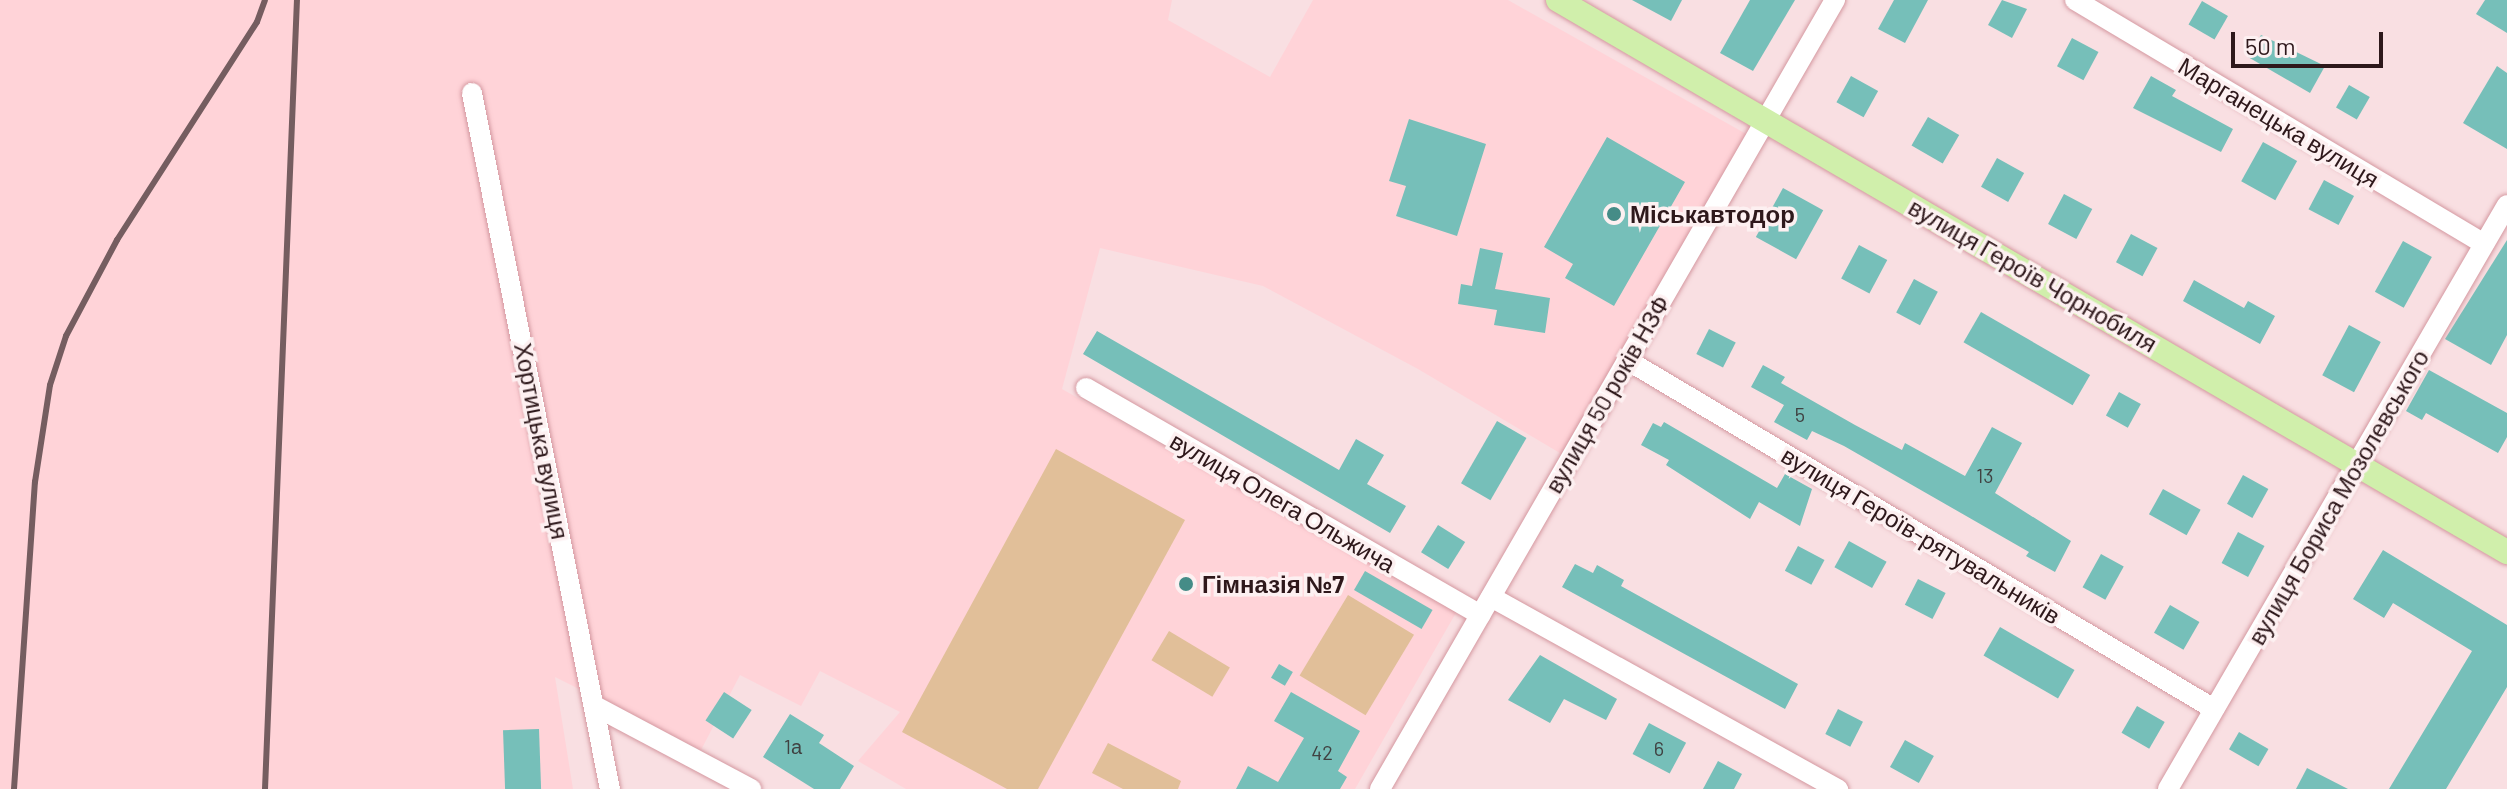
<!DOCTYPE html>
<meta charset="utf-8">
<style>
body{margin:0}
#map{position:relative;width:2507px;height:789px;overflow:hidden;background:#f9dfe2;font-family:Barlow,sans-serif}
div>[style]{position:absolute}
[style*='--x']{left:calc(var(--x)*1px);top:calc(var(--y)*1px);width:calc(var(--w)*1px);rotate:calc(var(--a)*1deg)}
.built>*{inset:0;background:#ffd3d8}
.green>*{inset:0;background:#e1bf99;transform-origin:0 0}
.building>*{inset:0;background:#76bfb9;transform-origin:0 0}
.roads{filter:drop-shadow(0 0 2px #d498a0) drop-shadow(0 0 2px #d498a0)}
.minor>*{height:20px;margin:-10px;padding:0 10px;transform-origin:10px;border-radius:10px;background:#fff}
.major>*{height:24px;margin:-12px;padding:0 12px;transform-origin:12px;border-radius:12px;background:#d0efab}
.rail>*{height:6px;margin:-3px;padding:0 3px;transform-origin:3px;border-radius:3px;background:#755d60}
.dots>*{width:22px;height:22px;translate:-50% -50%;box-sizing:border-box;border:4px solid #fdf0f1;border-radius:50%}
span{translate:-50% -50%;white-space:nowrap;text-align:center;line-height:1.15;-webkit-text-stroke:7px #fdf0f1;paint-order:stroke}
.number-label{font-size:20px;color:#404242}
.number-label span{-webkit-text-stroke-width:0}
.street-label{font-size:24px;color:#2e181b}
.poi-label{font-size:24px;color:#2e181b;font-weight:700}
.left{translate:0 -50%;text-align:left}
.scale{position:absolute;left:2231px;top:32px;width:152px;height:36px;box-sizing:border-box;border:4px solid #2e181b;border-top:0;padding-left:10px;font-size:24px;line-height:28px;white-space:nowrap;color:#2e181b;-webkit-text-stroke:6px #fdf0f1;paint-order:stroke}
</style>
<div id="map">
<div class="built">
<i style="clip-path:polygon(0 0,1172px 0,1168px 20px,1270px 77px,1313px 0,1508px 0,1748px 135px,1565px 456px,1418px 369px,1263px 286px,1100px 248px,1062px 389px,1457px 611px,1355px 789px,906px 789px,858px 761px,900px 712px,820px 671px,801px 706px,740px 675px,701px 750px,555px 677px,573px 789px,0 789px)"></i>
</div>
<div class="green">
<i style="clip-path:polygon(1056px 449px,1185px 520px,1038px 789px,1007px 789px,902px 732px)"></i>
<i style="left:1348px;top:595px;width:77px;height:94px;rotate:31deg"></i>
<i style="left:1169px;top:631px;width:71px;height:34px;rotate:31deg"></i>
<i style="clip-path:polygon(1108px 743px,1181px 781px,1178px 789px,1123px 789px,1092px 773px)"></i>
</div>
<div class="building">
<i style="clip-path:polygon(1632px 0,1682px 0,1671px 21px)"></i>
<i style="clip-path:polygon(1750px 0,1795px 0,1753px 71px,1720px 53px)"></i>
<i style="clip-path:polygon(1894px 0,1928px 0,1905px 43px,1878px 29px)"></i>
<i style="clip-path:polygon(2002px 0,2027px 9px,2012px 38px,1988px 25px)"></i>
<i style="clip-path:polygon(2485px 0,2507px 0,2507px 33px,2476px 14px)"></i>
<i style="left:2202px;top:1px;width:30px;height:27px;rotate:30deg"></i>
<i style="clip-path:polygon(2261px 35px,2325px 66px,2310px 93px,2248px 57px)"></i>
<i style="left:2072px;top:38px;width:30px;height:32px;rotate:28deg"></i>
<i style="clip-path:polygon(2497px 66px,2507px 73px,2507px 149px,2463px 123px)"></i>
<i style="left:1851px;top:76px;width:31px;height:30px;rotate:29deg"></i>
<i style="clip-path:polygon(2151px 76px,2176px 90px,2172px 96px,2233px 129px,2221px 152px,2133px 108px)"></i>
<i style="left:2349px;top:85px;width:24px;height:26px;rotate:30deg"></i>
<i style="left:1928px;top:117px;width:36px;height:33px;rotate:30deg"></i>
<i style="clip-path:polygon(1409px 119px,1486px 144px,1457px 236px,1396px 216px,1406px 186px,1389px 181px)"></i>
<i style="clip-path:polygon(1607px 137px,1685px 182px,1614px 306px,1565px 278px,1573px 264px,1544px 247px)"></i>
<i style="left:2263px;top:142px;width:39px;height:45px;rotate:29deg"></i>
<i style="left:1997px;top:158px;width:31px;height:33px;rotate:29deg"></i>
<i style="left:2324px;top:180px;width:34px;height:33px;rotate:28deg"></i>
<i style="left:1783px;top:188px;width:46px;height:56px;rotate:29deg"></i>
<i style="left:2064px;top:194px;width:32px;height:34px;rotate:28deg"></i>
<i style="left:2131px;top:234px;width:30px;height:32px;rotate:28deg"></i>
<i style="clip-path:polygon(2507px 240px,2507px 335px,2491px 365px,2445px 339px)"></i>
<i style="left:2403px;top:241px;width:33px;height:58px;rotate:29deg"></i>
<i style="left:1859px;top:245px;width:32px;height:38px;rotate:28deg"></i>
<i style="clip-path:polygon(1480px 248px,1503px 253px,1495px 289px,1550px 298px,1545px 333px,1494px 325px,1497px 310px,1458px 304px,1461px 284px,1472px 286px)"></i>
<i style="left:1914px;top:279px;width:27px;height:38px;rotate:28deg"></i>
<i style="clip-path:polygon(2194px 280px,2244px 308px,2248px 301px,2275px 316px,2260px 344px,2183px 301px)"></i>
<i style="left:1981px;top:312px;width:126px;height:35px;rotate:30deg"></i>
<i style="left:2349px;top:325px;width:36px;height:57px;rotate:28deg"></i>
<i style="left:1709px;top:329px;width:30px;height:28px;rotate:27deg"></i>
<i style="clip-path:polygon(1097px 331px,1339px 470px,1356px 439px,1384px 455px,1367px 484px,1406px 506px,1390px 533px,1083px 354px)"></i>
<i style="clip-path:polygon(1763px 365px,1785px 377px,1781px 383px,1855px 425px,1902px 450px,1905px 443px,1965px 476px,1992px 427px,2022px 443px,1995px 493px,2071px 541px,2055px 572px,2026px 556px,2029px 552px,1844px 446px,1812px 431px,1807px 440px,1774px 422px,1784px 405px,1751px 387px)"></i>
<i style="clip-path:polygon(2429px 370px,2507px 413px,2507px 437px,2498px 453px,2426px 413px,2422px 420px,2406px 411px)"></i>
<i style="left:2119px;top:392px;width:25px;height:27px;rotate:29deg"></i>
<i style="left:1497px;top:421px;width:34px;height:72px;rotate:30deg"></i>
<i style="clip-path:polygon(1664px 422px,1777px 488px,1785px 474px,1812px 489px,1800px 526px,1759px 502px,1750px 519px,1666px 465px,1669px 460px,1641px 445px,1653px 423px,1661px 427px)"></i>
<i style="left:2243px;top:475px;width:29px;height:33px;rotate:29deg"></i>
<i style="left:2163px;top:489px;width:43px;height:29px;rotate:29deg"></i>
<i style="left:1438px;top:525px;width:32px;height:32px;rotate:32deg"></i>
<i style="left:2238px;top:532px;width:30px;height:35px;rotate:28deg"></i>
<i style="left:1849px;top:541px;width:43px;height:30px;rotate:29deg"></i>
<i style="left:1798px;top:546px;width:30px;height:28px;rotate:28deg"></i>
<i style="clip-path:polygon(2383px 550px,2507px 625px,2507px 687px,2446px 789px,2389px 789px,2472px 651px,2393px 603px,2384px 618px,2353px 599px)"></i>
<i style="left:2101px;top:554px;width:26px;height:38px;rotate:29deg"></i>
<i style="clip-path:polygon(1575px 564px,1593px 573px,1597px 565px,1624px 580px,1621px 586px,1798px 684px,1785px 709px,1562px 587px)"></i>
<i style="left:1365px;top:571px;width:78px;height:22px;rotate:30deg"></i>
<i style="left:1918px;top:579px;width:31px;height:29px;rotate:27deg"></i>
<i style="left:2170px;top:605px;width:34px;height:32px;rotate:30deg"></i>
<i style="left:2000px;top:627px;width:86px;height:33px;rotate:30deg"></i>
<i style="clip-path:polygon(1540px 655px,1617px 699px,1606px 720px,1564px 699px,1550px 723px,1508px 700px)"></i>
<i style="left:1279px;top:664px;width:16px;height:16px;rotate:30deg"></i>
<i style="left:724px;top:692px;width:33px;height:34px;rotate:33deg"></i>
<i style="clip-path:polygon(1291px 692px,1360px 731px,1338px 771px,1347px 777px,1340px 789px,1236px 789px,1248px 766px,1278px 782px,1304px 738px,1274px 721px)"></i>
<i style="left:2137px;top:706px;width:32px;height:31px;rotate:30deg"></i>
<i style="left:1838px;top:709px;width:28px;height:28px;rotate:27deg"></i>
<i style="clip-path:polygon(790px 714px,824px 735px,819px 743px,854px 766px,840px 789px,814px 789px,763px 757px)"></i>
<i style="left:1649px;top:723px;width:42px;height:35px;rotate:28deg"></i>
<i style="left:539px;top:729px;width:60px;height:36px;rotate:88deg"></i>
<i style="left:2239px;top:732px;width:34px;height:20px;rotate:30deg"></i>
<i style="left:1905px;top:740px;width:33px;height:31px;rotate:29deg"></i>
<i style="clip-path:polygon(1718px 761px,1742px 774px,1734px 789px,1703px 789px)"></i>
<i style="clip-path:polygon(2307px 768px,2348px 789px,2296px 789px)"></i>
</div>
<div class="roads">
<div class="minor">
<i style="--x:2075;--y:0;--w:476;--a:30.8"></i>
<i style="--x:472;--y:93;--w:710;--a:78.79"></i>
<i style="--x:1627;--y:360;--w:683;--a:30.73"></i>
<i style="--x:1086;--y:388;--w:455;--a:29.9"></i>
<i style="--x:1491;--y:597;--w:397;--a:29"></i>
<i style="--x:595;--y:706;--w:177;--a:28"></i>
<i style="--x:1380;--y:789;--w:911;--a:-60.03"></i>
<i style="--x:2168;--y:789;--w:675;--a:-59.87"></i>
</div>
<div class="major">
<i style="--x:1558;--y:0;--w:1098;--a:30.19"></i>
</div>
</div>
<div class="rail">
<i style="--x:14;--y:789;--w:308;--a:-86.1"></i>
<i style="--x:35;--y:482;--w:98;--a:-81.2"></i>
<i style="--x:50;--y:385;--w:52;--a:-71.9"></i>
<i style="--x:66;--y:336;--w:109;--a:-62"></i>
<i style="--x:117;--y:240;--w:259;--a:-57.3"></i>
<i style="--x:257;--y:22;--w:23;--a:-70"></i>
<i style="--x:265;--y:789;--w:790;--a:-87.68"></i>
</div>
<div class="dots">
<i style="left:1614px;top:214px;background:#458c87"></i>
<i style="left:1186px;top:584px;background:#458c87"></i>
</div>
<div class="number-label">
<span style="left:1800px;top:414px">5</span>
<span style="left:1985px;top:475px">13</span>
<span style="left:793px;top:746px">1а</span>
<span style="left:1659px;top:748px">6</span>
<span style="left:1322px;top:752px">42</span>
</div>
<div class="street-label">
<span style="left:2279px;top:122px;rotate:31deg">Марганецька вулиця</span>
<span style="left:2033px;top:275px;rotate:30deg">вулиця Героїв Чорнобиля</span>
<span style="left:1607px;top:394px;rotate:-60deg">вулиця 50 років НЗФ</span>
<span style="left:542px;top:441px;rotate:79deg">Хортицька вулиця</span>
<span style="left:2338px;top:497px;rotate:-60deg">вулиця Бориса Мозолевського</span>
<span style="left:1283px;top:502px;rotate:30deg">вулиця Олега Ольжича</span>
<span style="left:1921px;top:535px;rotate:31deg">вулиця Героїв-рятувальників</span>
</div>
<div class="poi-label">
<span class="left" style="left:1630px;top:214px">Міськавтодор</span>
<span class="left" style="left:1202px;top:584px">Гімназія №7</span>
</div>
<div class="scale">50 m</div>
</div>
